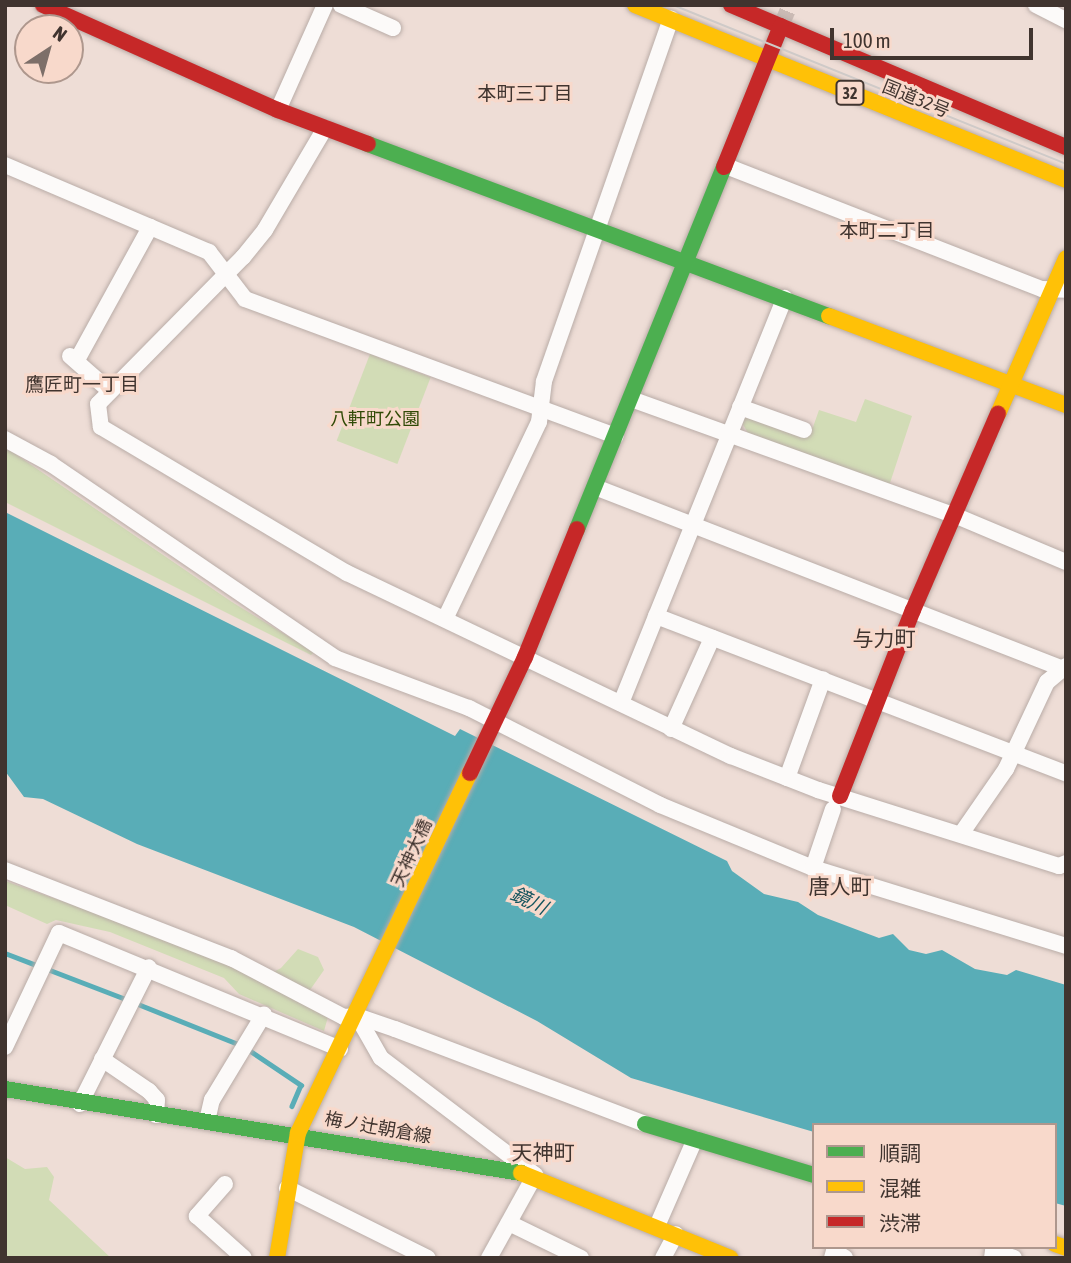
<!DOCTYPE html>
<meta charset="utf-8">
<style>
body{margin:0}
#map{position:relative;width:1071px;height:1263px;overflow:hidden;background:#eeddd6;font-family:"Asap Condensed","Noto Sans JP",sans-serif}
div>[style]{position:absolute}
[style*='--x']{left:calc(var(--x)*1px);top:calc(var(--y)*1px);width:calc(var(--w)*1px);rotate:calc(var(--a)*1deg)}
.green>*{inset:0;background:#d2dcb6;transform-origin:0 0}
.water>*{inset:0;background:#59adb7}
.stream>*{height:4.5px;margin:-2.25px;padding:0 2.25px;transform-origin:2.25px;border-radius:2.25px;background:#59adb7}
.street-tunnel>*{height:16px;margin-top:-8px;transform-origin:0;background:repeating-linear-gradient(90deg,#cbbbb5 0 16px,transparent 0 24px)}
.roads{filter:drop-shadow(0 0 2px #b9aca7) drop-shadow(0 0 2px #b9aca7)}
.street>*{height:16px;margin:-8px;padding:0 8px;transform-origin:8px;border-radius:8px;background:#fcfaf9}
.fast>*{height:16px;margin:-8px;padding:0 8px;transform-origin:8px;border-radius:8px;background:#4caf50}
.slow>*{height:16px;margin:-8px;padding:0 8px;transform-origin:8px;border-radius:8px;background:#ffc107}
.jam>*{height:16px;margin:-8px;padding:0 8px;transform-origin:8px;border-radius:8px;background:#c62828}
.tram>*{height:2px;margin:-1px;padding:0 1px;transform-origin:1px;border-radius:1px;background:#cfcac8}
span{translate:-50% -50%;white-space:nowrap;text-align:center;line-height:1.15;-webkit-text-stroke:6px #f8d9cb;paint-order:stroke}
.shield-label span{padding:2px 5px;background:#f8d9cb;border:2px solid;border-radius:5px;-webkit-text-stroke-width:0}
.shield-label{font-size:16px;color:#40342f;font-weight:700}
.street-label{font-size:18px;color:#40342f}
.park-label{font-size:18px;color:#304a06}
.neighbourhood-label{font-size:19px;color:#40342f}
.water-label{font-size:19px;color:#14545e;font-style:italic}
.quarter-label{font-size:21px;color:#40342f}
.frame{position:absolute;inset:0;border:7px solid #40342f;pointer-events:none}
.legend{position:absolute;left:812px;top:1123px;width:245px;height:126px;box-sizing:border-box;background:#f8d9cb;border:2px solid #ae978d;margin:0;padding:9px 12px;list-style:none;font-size:21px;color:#40342f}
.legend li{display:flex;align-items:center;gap:14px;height:35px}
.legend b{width:35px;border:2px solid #ae978d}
.north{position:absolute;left:14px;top:14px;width:70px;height:70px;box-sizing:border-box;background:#f8d9cb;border:2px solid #ae978d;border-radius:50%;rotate:36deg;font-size:19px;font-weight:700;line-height:28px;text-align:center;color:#40342f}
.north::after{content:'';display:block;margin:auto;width:24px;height:32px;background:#7d6f69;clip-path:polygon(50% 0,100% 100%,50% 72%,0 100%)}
.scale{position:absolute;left:830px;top:28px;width:203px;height:32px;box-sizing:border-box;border:4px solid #40342f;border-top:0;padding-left:9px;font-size:21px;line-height:24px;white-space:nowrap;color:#40342f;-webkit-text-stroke:5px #f8d9cb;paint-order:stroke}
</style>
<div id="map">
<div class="green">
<i style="left:370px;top:354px;width:65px;height:93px;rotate:21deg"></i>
<i style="clip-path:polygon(865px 399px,912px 416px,889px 486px,749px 435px,741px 421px,744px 413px,802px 435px,813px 427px,819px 410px,856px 422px)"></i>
<i style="clip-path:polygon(5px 447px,232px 602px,314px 652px,311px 655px,5px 502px)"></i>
<i style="clip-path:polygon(5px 881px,186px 945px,258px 980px,281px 968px,298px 949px,318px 957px,324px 970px,310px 990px,331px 1006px,324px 1031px,239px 994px,224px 978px,110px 932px,56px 920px,47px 924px,5px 905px)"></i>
<i style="clip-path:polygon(5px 1157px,25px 1169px,47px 1167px,54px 1177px,49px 1200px,111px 1258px,5px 1258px)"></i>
</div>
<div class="water">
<i style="clip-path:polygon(5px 512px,455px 736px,460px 729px,727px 861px,732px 871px,764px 894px,798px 902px,818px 915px,879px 938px,893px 934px,909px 950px,926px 954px,942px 950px,975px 969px,1007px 975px,1016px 970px,1066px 985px,1066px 1206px,1055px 1203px,1055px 1125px,814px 1125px,814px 1132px,631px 1078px,537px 1021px,354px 927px,137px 844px,43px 799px,24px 797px,5px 771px)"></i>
</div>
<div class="stream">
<i style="--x:5;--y:953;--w:34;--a:21"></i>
<i style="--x:50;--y:970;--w:84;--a:21"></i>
<i style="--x:138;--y:1004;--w:108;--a:21.8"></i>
<i style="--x:249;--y:1050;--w:63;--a:33.9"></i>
<i style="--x:301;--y:1085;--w:23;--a:113"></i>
</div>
<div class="street-tunnel">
<i style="--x:781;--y:26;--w:23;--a:-67"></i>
</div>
<div class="roads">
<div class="street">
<i style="--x:341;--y:5;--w:57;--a:23.9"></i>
<i style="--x:1036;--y:5;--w:34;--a:27"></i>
<i style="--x:278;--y:110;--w:115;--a:-65.9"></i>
<i style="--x:325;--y:128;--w:118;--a:120.5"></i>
<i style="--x:265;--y:230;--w:35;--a:129"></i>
<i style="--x:243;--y:257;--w:206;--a:134.6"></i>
<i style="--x:98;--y:404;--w:23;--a:83"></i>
<i style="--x:101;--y:427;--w:286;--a:30.7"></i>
<i style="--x:347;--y:573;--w:425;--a:25.5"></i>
<i style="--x:731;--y:756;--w:93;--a:21.3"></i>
<i style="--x:818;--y:790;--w:253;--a:17.5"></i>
<i style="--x:1059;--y:866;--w:8;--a:-23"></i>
<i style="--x:5;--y:165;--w:222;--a:23.1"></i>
<i style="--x:209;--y:252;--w:59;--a:52.5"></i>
<i style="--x:245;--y:299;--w:395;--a:20.3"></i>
<i style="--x:726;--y:166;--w:339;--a:21.3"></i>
<i style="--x:1042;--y:289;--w:24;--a:2"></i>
<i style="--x:70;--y:356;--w:53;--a:41.2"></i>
<i style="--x:77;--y:360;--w:152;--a:-61.2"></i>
<i style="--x:631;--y:399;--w:343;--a:19.8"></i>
<i style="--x:954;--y:515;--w:121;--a:22.8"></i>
<i style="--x:740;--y:407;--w:68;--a:19.8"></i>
<i style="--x:5;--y:439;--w:52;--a:28.5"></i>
<i style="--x:51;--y:464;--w:344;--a:34.3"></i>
<i style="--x:335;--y:658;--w:143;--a:20.5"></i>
<i style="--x:469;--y:708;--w:214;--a:26.9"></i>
<i style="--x:660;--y:805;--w:165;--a:22.4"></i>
<i style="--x:813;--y:868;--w:265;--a:17.1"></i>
<i style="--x:595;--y:487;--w:505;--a:21.23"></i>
<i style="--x:656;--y:616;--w:439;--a:21"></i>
<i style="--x:445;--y:619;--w:218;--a:-64.5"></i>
<i style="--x:539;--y:422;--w:41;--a:-83"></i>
<i style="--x:544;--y:381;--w:384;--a:-70.7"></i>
<i style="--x:621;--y:703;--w:437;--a:-68"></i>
<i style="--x:671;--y:729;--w:100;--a:-65.7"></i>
<i style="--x:787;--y:778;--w:105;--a:-70"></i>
<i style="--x:961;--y:834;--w:79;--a:-55.3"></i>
<i style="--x:1006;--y:769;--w:96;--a:-64.8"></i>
<i style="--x:1047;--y:682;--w:25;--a:-40"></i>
<i style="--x:813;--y:868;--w:62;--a:-71.3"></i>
<i style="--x:5;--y:870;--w:243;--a:21.3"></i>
<i style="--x:231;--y:958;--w:127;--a:27.6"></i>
<i style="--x:344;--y:1017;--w:13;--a:-4"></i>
<i style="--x:357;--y:1016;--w:40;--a:18.9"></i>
<i style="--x:395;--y:1029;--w:267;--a:20.8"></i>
<i style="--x:357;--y:1016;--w:48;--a:60.3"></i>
<i style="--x:381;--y:1058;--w:193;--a:37.2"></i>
<i style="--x:535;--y:1175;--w:95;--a:119"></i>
<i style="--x:5;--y:1047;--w:126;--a:-64.7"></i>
<i style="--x:59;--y:933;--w:304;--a:22.4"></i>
<i style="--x:102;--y:1059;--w:57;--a:34.2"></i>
<i style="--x:149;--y:1091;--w:12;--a:48"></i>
<i style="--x:157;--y:1100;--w:15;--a:94"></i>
<i style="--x:80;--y:1104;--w:153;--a:-63.3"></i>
<i style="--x:207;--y:1121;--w:22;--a:-77"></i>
<i style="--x:212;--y:1100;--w:100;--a:-58.8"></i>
<i style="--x:225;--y:1184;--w:43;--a:131.2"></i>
<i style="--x:197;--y:1216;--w:63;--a:41.8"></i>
<i style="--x:287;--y:1188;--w:157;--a:26.4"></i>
<i style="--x:509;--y:1223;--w:80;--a:25.9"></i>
<i style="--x:657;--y:1226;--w:95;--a:-66.4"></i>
<i style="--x:663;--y:1258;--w:27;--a:-62"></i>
<i style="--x:832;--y:1258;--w:7;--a:-74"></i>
<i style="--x:834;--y:1251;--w:13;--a:32"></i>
<i style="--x:992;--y:1258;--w:7;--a:-82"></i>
<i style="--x:993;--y:1251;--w:22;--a:18"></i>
</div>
<div class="fast">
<i style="--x:368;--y:144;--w:492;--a:20.5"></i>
<i style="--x:577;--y:529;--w:391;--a:-67.9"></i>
<i style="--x:5;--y:1089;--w:523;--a:9.25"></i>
<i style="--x:645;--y:1124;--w:177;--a:16.8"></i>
</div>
<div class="slow">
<i style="--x:635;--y:5;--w:465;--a:22.1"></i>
<i style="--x:829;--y:316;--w:253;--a:20.6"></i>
<i style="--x:998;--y:414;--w:170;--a:-66.4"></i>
<i style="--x:521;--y:1173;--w:226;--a:22.1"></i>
<i style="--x:1055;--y:1244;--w:12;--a:20"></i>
<i style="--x:277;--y:1258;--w:127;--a:-80.5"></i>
<i style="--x:298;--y:1133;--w:399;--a:-64.5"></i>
</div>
<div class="jam">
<i style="--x:43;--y:5;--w:257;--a:24.1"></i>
<i style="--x:278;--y:110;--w:96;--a:20.7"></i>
<i style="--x:731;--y:5;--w:364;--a:23"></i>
<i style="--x:724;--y:167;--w:152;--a:-68"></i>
<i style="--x:470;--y:773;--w:128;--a:-64.6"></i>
<i style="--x:525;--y:657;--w:138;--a:-67.9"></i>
<i style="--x:840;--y:796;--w:200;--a:-68.6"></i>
<i style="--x:913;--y:610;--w:214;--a:-66.6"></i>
</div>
</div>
<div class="tram">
<i style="--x:673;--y:5;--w:424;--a:22"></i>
</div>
<div class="shield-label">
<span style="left:850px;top:93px">32</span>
</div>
<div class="street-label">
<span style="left:916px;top:99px;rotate:22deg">国道32号</span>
<span style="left:412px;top:853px;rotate:-65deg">天神大橋</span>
<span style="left:378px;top:1128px;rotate:10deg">梅ノ辻朝倉線</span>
</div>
<div class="park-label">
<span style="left:375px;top:419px">八軒町公園</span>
</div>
<div class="neighbourhood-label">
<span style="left:525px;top:94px">本町三丁目</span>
<span style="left:887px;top:231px">本町二丁目</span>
<span style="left:82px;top:385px">鷹匠町一丁目</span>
</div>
<div class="water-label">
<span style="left:529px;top:901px;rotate:26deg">鏡川</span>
</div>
<div class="quarter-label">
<span style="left:884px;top:638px">与力町</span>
<span style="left:840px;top:886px">唐人町</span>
<span style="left:543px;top:1152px">天神町</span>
</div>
<div class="frame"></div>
<ul class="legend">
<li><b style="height:9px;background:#4caf50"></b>順調</li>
<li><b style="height:9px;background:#ffc107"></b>混雑</li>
<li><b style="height:9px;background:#c62828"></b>渋滞</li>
</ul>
<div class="north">N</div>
<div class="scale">100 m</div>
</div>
